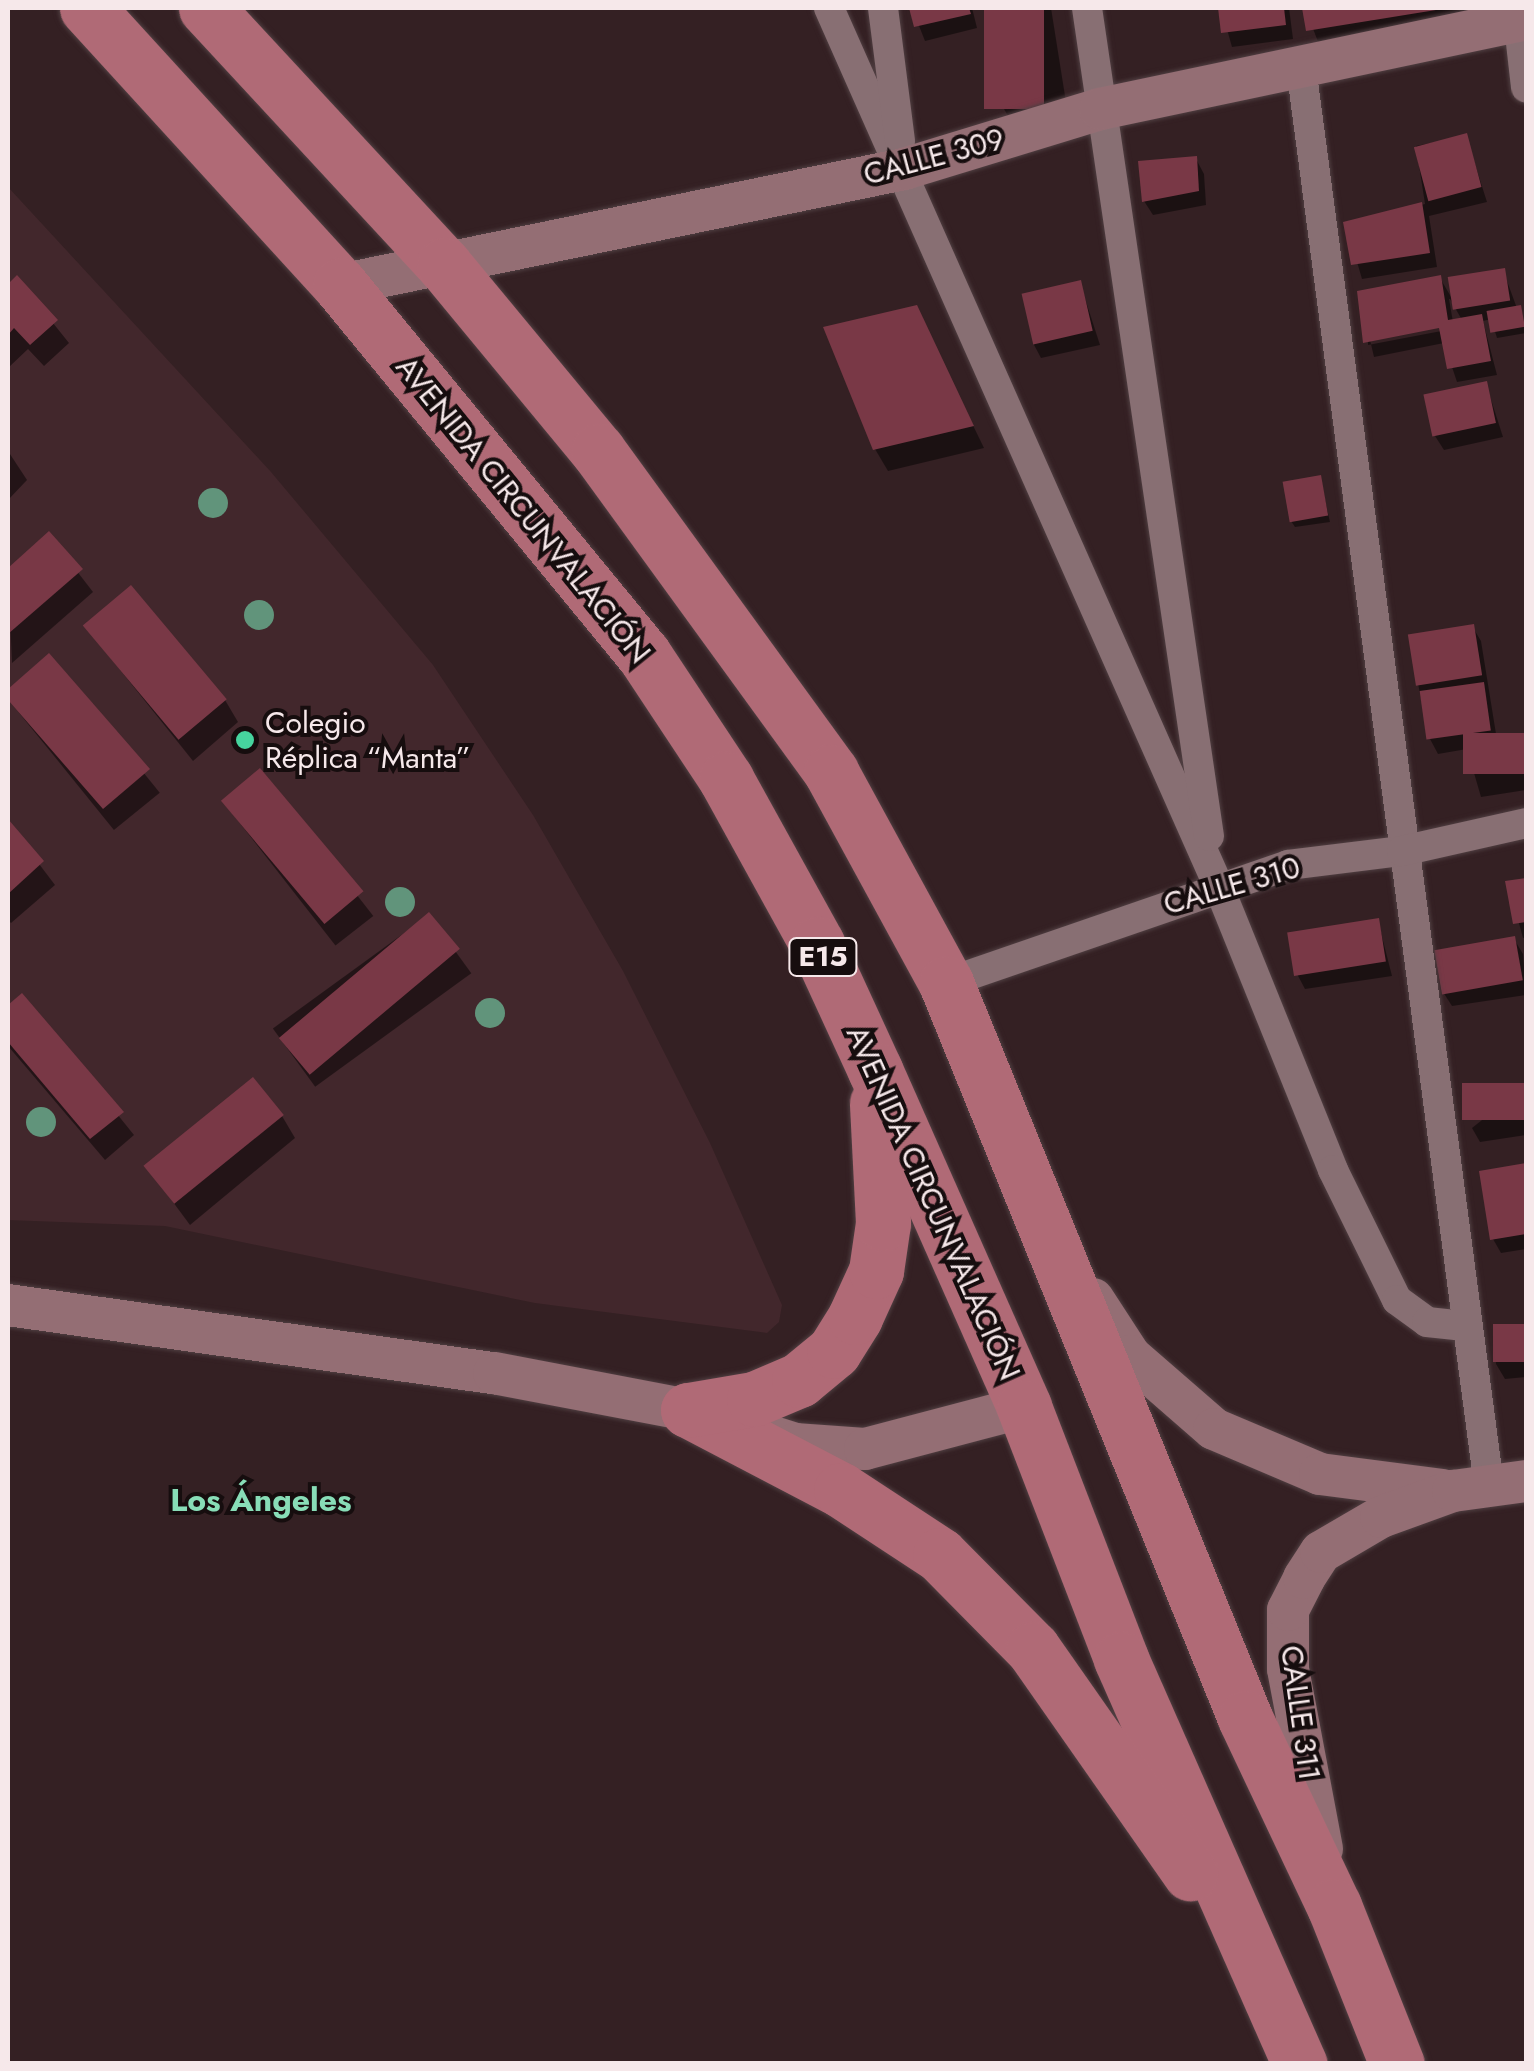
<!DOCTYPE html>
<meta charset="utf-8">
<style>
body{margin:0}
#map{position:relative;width:1534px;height:2071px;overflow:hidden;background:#342023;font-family:Jost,sans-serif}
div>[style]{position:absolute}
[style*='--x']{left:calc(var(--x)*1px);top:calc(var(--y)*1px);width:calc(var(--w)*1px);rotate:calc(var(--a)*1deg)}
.built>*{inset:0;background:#42272c}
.shadow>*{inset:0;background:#0007;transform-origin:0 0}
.building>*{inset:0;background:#793846;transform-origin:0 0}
.roads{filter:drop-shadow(0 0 2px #503f42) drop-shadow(0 0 2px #503f42)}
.street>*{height:30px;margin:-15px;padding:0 15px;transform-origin:15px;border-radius:15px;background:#886f73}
.secondary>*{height:42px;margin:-21px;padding:0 21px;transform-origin:21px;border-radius:21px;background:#946e74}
.highway>*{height:55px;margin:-27.5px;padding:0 27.5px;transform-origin:27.5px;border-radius:27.5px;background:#b06a76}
.trees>*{width:30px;height:30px;margin:-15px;border-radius:50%;background:#61947b}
.dots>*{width:28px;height:28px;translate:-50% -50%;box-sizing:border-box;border:5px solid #160d0e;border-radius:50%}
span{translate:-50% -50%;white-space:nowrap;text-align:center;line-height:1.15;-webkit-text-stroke:8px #160d0e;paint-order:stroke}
.shield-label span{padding:2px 8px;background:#160d0e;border:2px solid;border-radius:8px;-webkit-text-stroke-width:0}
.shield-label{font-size:28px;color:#f6e8ea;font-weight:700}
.street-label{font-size:30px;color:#f6e8ea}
.poi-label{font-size:30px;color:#f6e8ea}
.left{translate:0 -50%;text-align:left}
.neighbourhood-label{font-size:32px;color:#88ddb7;font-weight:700}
.frame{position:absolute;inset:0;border:10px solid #f6e8ea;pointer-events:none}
</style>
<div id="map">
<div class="built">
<i style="clip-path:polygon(8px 187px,271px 472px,433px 665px,533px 815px,623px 971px,710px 1143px,782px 1305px,779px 1322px,767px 1333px,535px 1303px,165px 1226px,8px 1220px)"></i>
</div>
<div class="shadow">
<i style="clip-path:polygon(912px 8px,972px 8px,977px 28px,925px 41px)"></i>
<i style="clip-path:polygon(987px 8px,1051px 8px,1069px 121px,1015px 129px,1003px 107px)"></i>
<i style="clip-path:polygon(1221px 8px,1289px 8px,1293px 39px,1232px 47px)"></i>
<i style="clip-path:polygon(1305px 8px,1489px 8px,1322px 52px)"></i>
<i style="clip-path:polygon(1466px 136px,1487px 202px,1429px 216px,1437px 267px,1362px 279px,1346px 224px,1425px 204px,1416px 146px)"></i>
<i style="clip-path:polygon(1196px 159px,1204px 174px,1206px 205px,1153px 215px,1144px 201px)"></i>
<i style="clip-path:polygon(evenodd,1503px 270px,1526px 333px,1497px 338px,1491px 319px,1483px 321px,1497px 375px,1457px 382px,1444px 343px,1374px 357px,1359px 293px,1440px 278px,1454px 302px,1450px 278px,1503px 270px,1449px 299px,1450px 299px,1462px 320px,1453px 322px,1449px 299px,1503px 270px,1451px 324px,1452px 329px,1368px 345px,1368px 340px,1451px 324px)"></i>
<i style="clip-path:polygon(17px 278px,69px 343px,44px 366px,28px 349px,8px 368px,8px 287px)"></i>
<i style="clip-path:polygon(1080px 283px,1100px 345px,1041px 358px,1033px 343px)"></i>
<i style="clip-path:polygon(916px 308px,984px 448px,888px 471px,875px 449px)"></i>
<i style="clip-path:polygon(1486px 384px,1503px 437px,1444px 450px,1435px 436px)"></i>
<i style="clip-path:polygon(8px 451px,27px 480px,8px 500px)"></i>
<i style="clip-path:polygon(1320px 478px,1330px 522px,1295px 527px,1291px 521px)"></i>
<i style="clip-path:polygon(49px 535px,93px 592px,12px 663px,8px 571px)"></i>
<i style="clip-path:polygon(85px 626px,225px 700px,238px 722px,193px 761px)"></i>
<i style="clip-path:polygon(1472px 626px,1481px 641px,1497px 740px,1526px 735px,1526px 790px,1481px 797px,1467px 749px,1438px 754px,1430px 739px,1418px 684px)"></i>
<i style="left:49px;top:656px;width:176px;height:59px;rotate:51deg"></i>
<i style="left:260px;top:771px;width:184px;height:48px;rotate:52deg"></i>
<i style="clip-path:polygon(8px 823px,55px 885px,11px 923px,8px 920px)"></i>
<i style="clip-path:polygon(1526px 880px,1526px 937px,1523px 938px,1508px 883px)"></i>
<i style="left:429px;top:915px;width:72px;height:193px;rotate:54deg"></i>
<i style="clip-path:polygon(1378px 921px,1392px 976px,1305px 989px,1297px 974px)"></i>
<i style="clip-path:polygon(1514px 939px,1523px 954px,1526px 995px,1452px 1006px,1443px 992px)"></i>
<i style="clip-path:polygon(22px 996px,134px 1135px,105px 1160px,8px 1046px,8px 1009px)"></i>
<i style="clip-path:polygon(1526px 1085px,1526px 1135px,1480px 1142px,1472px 1128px)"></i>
<i style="clip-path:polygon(282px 1116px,295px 1138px,190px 1225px,147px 1167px)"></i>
<i style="clip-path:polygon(1526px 1166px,1526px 1249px,1501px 1253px,1493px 1239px)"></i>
<i style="clip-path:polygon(1526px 1327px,1526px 1377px,1505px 1379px,1496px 1364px,1495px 1329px)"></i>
</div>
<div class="building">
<i style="clip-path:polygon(909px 8px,969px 8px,971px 14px,914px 27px)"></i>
<i style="left:984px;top:8px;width:60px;height:101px"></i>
<i style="clip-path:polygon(1218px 8px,1284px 8px,1286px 25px,1221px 33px)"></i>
<i style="clip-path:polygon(1302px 8px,1436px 8px,1436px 10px,1306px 31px)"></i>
<i style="left:1467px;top:133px;width:56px;height:55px;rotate:75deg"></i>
<i style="clip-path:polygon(1197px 156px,1199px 191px,1142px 202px,1138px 161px)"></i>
<i style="clip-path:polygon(1422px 202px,1430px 253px,1351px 265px,1343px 222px)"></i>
<i style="left:1505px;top:268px;width:33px;height:58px;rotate:81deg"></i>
<i style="clip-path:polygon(17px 275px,58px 320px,30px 345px,14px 328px,8px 335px,8px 284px)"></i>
<i style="clip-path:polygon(1441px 275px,1448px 320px,1482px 314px,1491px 361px,1447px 369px,1439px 328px,1363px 343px,1357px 291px)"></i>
<i style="left:1081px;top:280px;width:52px;height:61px;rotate:77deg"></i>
<i style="clip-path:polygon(917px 305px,974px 426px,873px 450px,823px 327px)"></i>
<i style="left:1521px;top:305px;width:22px;height:35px;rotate:80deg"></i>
<i style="left:1487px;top:381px;width:43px;height:65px;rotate:78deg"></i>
<i style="left:1321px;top:475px;width:41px;height:39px;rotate:80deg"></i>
<i style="clip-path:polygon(49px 531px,83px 569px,8px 634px,8px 568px)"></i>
<i style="left:131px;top:585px;width:149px;height:63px;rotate:50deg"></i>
<i style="left:1474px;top:624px;width:52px;height:67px;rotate:81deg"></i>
<i style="clip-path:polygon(49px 653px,150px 769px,103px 809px,8px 700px,8px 689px)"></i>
<i style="left:1484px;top:682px;width:49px;height:65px;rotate:82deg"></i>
<i style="left:1526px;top:733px;width:41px;height:63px;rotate:90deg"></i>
<i style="left:260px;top:768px;width:161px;height:51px;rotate:50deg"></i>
<i style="clip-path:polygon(8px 819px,44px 861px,8px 894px)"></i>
<i style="clip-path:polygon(1526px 878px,1526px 922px,1513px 924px,1505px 881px)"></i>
<i style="left:429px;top:912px;width:48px;height:196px;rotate:50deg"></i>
<i style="left:1379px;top:918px;width:44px;height:93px;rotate:81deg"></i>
<i style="left:1515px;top:936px;width:45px;height:82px;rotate:80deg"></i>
<i style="clip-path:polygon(22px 993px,124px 1112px,90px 1139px,8px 1042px,8px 1005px)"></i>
<i style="left:253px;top:1077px;width:49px;height:141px;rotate:51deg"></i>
<i style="left:1526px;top:1083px;width:37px;height:64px;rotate:90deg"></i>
<i style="clip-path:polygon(1526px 1163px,1526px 1234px,1490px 1240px,1479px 1171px)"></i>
<i style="left:1526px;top:1324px;width:38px;height:33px;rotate:90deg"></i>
</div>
<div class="roads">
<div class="street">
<i style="--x:829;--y:8;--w:959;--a:66.08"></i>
<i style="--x:1218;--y:885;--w:307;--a:68"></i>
<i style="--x:1333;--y:1170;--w:145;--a:63.8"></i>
<i style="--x:1397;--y:1300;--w:37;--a:36"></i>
<i style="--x:1427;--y:1322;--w:38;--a:6"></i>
<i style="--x:883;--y:8;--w:134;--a:82.7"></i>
<i style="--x:1087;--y:8;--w:837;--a:81.62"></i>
<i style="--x:1517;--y:8;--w:80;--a:83.5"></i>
<i style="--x:1301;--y:67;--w:1431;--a:82.45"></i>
<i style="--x:946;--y:983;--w:362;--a:-19"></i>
<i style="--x:1288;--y:865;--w:115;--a:-7"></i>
<i style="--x:1402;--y:851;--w:127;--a:-12.7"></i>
</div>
<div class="secondary">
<i style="--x:340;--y:285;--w:576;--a:-11.62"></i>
<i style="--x:904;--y:169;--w:205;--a:-17"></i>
<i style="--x:1100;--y:109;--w:435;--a:-11.9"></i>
<i style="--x:1093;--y:1299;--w:68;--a:57"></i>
<i style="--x:1130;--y:1356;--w:111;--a:41"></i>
<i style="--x:1214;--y:1429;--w:115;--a:23"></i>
<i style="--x:1320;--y:1474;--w:124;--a:7.4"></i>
<i style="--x:8;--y:1305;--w:491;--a:8"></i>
<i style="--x:494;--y:1373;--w:197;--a:10.8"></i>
<i style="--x:688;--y:1410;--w:112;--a:17.6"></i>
<i style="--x:795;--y:1444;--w:70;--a:4.1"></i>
<i style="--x:865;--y:1449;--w:164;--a:-14.8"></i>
<i style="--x:1322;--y:1849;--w:183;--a:-100.7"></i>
<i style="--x:1288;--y:1669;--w:59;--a:-90"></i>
<i style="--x:1288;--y:1610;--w:36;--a:-63"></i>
<i style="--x:1304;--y:1578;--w:31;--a:-57"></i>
<i style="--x:1321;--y:1552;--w:69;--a:-30.3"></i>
<i style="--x:1381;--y:1517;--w:77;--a:-19.9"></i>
<i style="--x:1453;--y:1491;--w:74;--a:-7.8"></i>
</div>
<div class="highway">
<i style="--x:87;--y:8;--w:375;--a:47.6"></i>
<i style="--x:340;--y:285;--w:479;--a:50.6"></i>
<i style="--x:644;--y:655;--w:149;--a:56.5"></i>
<i style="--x:726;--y:779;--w:188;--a:61.1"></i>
<i style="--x:817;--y:944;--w:139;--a:65.3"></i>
<i style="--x:875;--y:1070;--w:368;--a:66.1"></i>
<i style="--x:1024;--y:1407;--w:270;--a:68.9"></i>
<i style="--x:1121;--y:1659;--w:443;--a:66.2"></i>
<i style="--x:206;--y:8;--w:350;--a:47.2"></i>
<i style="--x:444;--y:265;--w:241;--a:50.4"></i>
<i style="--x:598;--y:451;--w:397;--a:54"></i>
<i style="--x:831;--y:772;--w:240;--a:61.4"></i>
<i style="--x:946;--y:983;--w:793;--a:67.86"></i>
<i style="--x:1245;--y:1718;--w:208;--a:64.7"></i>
<i style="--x:1334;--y:1906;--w:170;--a:68.3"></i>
<i style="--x:688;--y:1410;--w:173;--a:27.6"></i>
<i style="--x:841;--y:1490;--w:118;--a:33.3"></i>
<i style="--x:940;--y:1555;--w:132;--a:45.3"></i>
<i style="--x:1033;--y:1649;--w:274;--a:55"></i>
<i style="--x:688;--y:1410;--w:67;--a:-9.5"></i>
<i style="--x:754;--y:1399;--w:49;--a:-22.9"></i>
<i style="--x:799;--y:1380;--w:45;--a:-39.6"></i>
<i style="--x:834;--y:1351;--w:40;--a:-58"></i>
<i style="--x:855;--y:1317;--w:51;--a:-65.5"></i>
<i style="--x:876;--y:1271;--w:49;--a:-81.7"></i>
<i style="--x:883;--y:1223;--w:120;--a:-92.9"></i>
</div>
</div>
<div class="trees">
<i style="left:213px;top:503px"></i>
<i style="left:259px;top:615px"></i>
<i style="left:400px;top:902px"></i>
<i style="left:490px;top:1013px"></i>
<i style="left:41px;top:1122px"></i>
</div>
<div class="dots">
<i style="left:245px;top:740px;background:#46d49e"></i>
</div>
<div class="shield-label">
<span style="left:823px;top:957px">E15</span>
</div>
<div class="street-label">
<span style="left:934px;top:157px;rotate:-15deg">CALLE 309</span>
<span style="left:523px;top:510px;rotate:51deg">AVENIDA CIRCUNVALACIÓN</span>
<span style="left:1232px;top:886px;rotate:-16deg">CALLE 310</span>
<span style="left:933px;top:1203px;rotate:66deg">AVENIDA CIRCUNVALACIÓN</span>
<span style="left:1300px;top:1713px;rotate:82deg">CALLE 311</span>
</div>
<div class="poi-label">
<span class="left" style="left:265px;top:740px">Colegio<br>Réplica “Manta”</span>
</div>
<div class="neighbourhood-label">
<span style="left:261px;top:1500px">Los Ángeles</span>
</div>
<div class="frame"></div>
</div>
